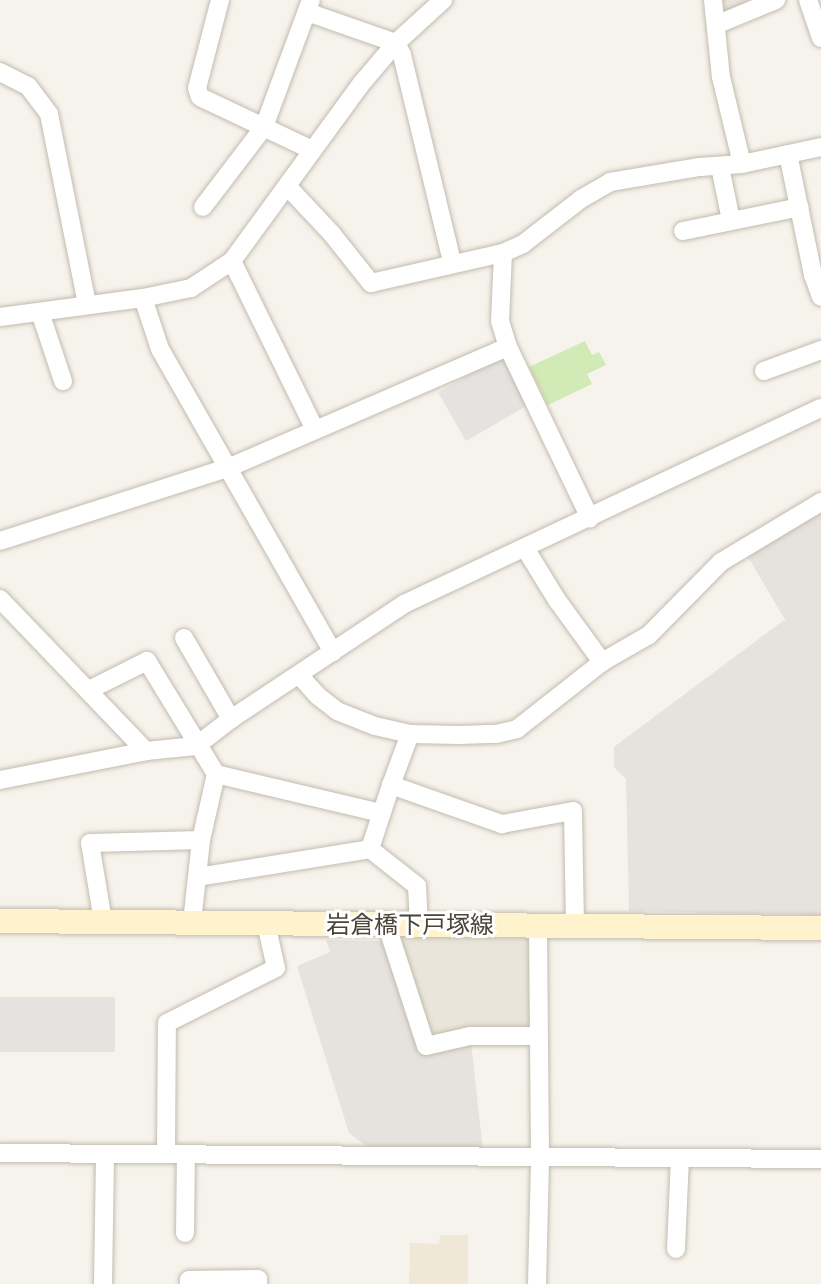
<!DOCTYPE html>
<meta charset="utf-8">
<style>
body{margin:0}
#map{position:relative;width:821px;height:1284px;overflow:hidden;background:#f6f3ec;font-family:Quicksand,"Noto Sans JP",sans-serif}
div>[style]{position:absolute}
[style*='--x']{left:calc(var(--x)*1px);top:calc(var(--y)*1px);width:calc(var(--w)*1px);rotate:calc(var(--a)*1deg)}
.residential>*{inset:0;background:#eae5da}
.industrial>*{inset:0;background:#e6e2dd}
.education>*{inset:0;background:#efe8d6}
.green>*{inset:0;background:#d2eab5}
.parking>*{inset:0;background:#e5e3e0;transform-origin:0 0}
.roads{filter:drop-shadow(0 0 2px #c2bbae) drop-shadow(0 0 2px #c2bbae)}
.street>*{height:18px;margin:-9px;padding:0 9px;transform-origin:9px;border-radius:9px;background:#fff}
.secondary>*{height:24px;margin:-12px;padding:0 12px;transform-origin:12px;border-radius:12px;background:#fff3cd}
span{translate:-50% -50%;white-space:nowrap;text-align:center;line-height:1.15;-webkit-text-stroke:6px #fff;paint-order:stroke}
.street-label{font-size:24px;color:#4b4439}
</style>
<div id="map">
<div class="residential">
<i style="clip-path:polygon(718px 0,761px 0,726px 13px,720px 11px)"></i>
<i style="clip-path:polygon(390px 936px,538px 939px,538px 1036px,426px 1046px)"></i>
</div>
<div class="industrial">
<i style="clip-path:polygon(821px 512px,821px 915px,629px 911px,626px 779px,614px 767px,614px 747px,784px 620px,787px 623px,748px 557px)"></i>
<i style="clip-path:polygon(326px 940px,386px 941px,421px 1048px,471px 1042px,483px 1151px,373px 1151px,349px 1133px,297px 966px,330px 952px)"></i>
</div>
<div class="education">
<i style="clip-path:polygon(440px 1235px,468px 1235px,468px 1284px,409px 1284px,410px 1243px,439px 1244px)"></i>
</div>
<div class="green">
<i style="clip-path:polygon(585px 341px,592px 355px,599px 352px,606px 365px,587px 374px,592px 384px,548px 405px,529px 367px)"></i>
</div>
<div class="parking">
<i style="left:503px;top:355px;width:56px;height:75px;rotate:60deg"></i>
<i style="left:0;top:997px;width:115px;height:55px"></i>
</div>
<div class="roads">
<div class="street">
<i style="--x:220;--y:0;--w:91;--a:104.6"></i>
<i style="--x:197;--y:88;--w:9;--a:72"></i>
<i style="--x:200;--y:97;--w:124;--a:25.3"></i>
<i style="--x:713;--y:0;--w:77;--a:84.1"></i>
<i style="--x:721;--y:77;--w:89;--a:76.4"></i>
<i style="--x:808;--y:0;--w:40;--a:71.1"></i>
<i style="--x:307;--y:12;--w:94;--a:19.2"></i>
<i style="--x:396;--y:43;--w:13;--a:63"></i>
<i style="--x:402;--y:55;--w:213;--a:76.4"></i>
<i style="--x:718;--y:24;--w:63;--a:-22.5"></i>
<i style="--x:0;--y:72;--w:31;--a:27"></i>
<i style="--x:28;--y:86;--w:35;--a:53"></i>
<i style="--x:49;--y:114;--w:194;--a:78.7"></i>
<i style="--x:788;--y:154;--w:124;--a:78.3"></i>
<i style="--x:813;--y:275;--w:23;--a:70"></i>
<i style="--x:720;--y:167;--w:54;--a:78.3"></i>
<i style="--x:287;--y:186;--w:66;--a:46.8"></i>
<i style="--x:332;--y:234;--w:63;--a:51.5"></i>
<i style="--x:371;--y:283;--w:135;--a:-12.8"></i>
<i style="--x:503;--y:253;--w:22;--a:-24"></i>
<i style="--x:523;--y:244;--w:73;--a:-37.8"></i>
<i style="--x:581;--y:199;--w:34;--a:-30"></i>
<i style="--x:610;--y:182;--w:91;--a:-9.5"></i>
<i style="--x:700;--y:167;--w:42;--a:-4.1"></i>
<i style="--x:742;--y:164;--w:81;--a:-12.1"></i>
<i style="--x:203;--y:207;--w:101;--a:-52.7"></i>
<i style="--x:264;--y:127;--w:135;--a:-69.7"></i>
<i style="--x:683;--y:231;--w:119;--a:-11.6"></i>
<i style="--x:503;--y:253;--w:68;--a:92.5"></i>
<i style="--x:500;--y:321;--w:27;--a:73"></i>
<i style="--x:508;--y:347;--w:190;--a:64.4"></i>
<i style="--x:232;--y:261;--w:188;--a:63.8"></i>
<i style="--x:143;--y:298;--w:54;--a:71.6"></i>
<i style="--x:160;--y:349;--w:349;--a:60.3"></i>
<i style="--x:40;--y:312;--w:73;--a:71.6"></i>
<i style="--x:0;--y:317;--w:144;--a:-7.6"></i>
<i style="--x:143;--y:298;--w:49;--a:-11.8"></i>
<i style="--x:191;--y:288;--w:49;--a:-33.4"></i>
<i style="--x:232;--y:261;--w:219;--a:-53.9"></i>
<i style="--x:361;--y:84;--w:54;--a:-49.5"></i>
<i style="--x:396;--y:43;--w:64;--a:-42.5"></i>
<i style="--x:764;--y:371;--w:61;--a:-20.2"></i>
<i style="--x:0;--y:541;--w:239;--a:-17.8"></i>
<i style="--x:228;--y:468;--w:305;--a:-23.4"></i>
<i style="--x:525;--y:548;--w:61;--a:58.4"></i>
<i style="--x:557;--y:600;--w:77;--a:54"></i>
<i style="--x:0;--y:599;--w:211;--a:46.2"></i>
<i style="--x:184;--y:638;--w:94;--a:59.9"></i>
<i style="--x:299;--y:675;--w:28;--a:48"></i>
<i style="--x:318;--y:696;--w:24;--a:38"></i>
<i style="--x:337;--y:711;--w:41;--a:21.5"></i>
<i style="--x:375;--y:726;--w:36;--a:13"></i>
<i style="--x:410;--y:734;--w:49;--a:1.2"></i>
<i style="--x:459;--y:735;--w:37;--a:-2"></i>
<i style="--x:496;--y:734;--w:22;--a:-13"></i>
<i style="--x:517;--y:729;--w:108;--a:-38.2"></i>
<i style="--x:602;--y:662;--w:54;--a:-29.9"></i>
<i style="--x:649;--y:635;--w:103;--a:-45.4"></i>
<i style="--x:721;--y:562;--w:117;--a:-31"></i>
<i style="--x:89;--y:690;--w:65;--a:-26.6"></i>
<i style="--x:147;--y:661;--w:132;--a:58.6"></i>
<i style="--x:410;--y:734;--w:54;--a:110.4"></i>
<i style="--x:391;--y:785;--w:118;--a:19.4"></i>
<i style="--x:502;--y:824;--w:72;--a:-10.4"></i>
<i style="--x:573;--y:811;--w:116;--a:89"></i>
<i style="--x:0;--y:780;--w:149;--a:-11.2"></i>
<i style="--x:146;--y:751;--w:50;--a:-5.7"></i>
<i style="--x:196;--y:746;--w:44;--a:-37.6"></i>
<i style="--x:231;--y:719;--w:208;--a:-33.6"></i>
<i style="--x:404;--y:604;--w:461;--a:-25.2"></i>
<i style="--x:391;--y:785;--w:67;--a:108.2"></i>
<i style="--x:370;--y:849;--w:60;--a:38.2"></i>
<i style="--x:417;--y:886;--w:40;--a:87.1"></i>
<i style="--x:198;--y:877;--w:174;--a:-9.2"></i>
<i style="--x:103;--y:921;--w:79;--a:-99.5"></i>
<i style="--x:90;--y:843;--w:111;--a:-1.5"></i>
<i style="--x:192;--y:922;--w:82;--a:-83.7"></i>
<i style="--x:201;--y:840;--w:68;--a:-77.2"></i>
<i style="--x:216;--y:774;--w:170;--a:13.3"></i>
<i style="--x:387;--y:926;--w:126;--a:72"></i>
<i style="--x:426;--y:1046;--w:45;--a:-12.8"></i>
<i style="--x:470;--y:1036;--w:68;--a:0"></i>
<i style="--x:0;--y:1153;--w:821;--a:0.42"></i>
<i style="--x:166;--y:1154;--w:131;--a:-89.6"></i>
<i style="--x:167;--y:1023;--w:122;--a:-26.8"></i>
<i style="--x:276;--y:968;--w:45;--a:-102.8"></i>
<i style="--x:185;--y:1233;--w:78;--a:-89.3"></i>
<i style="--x:676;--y:1249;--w:91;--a:-87.5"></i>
<i style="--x:103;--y:1284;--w:128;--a:-89.1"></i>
<i style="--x:189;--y:1284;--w:4;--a:-90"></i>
<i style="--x:189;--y:1280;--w:69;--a:-0.8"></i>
<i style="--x:258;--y:1279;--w:5;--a:90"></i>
<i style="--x:537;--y:1284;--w:127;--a:-88.6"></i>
<i style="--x:540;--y:1157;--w:231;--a:-90.5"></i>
</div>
<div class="secondary">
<i style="--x:0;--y:921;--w:821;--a:0.49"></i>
</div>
</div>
<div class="street-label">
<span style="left:410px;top:925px">岩倉橋下戸塚線</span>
</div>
</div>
